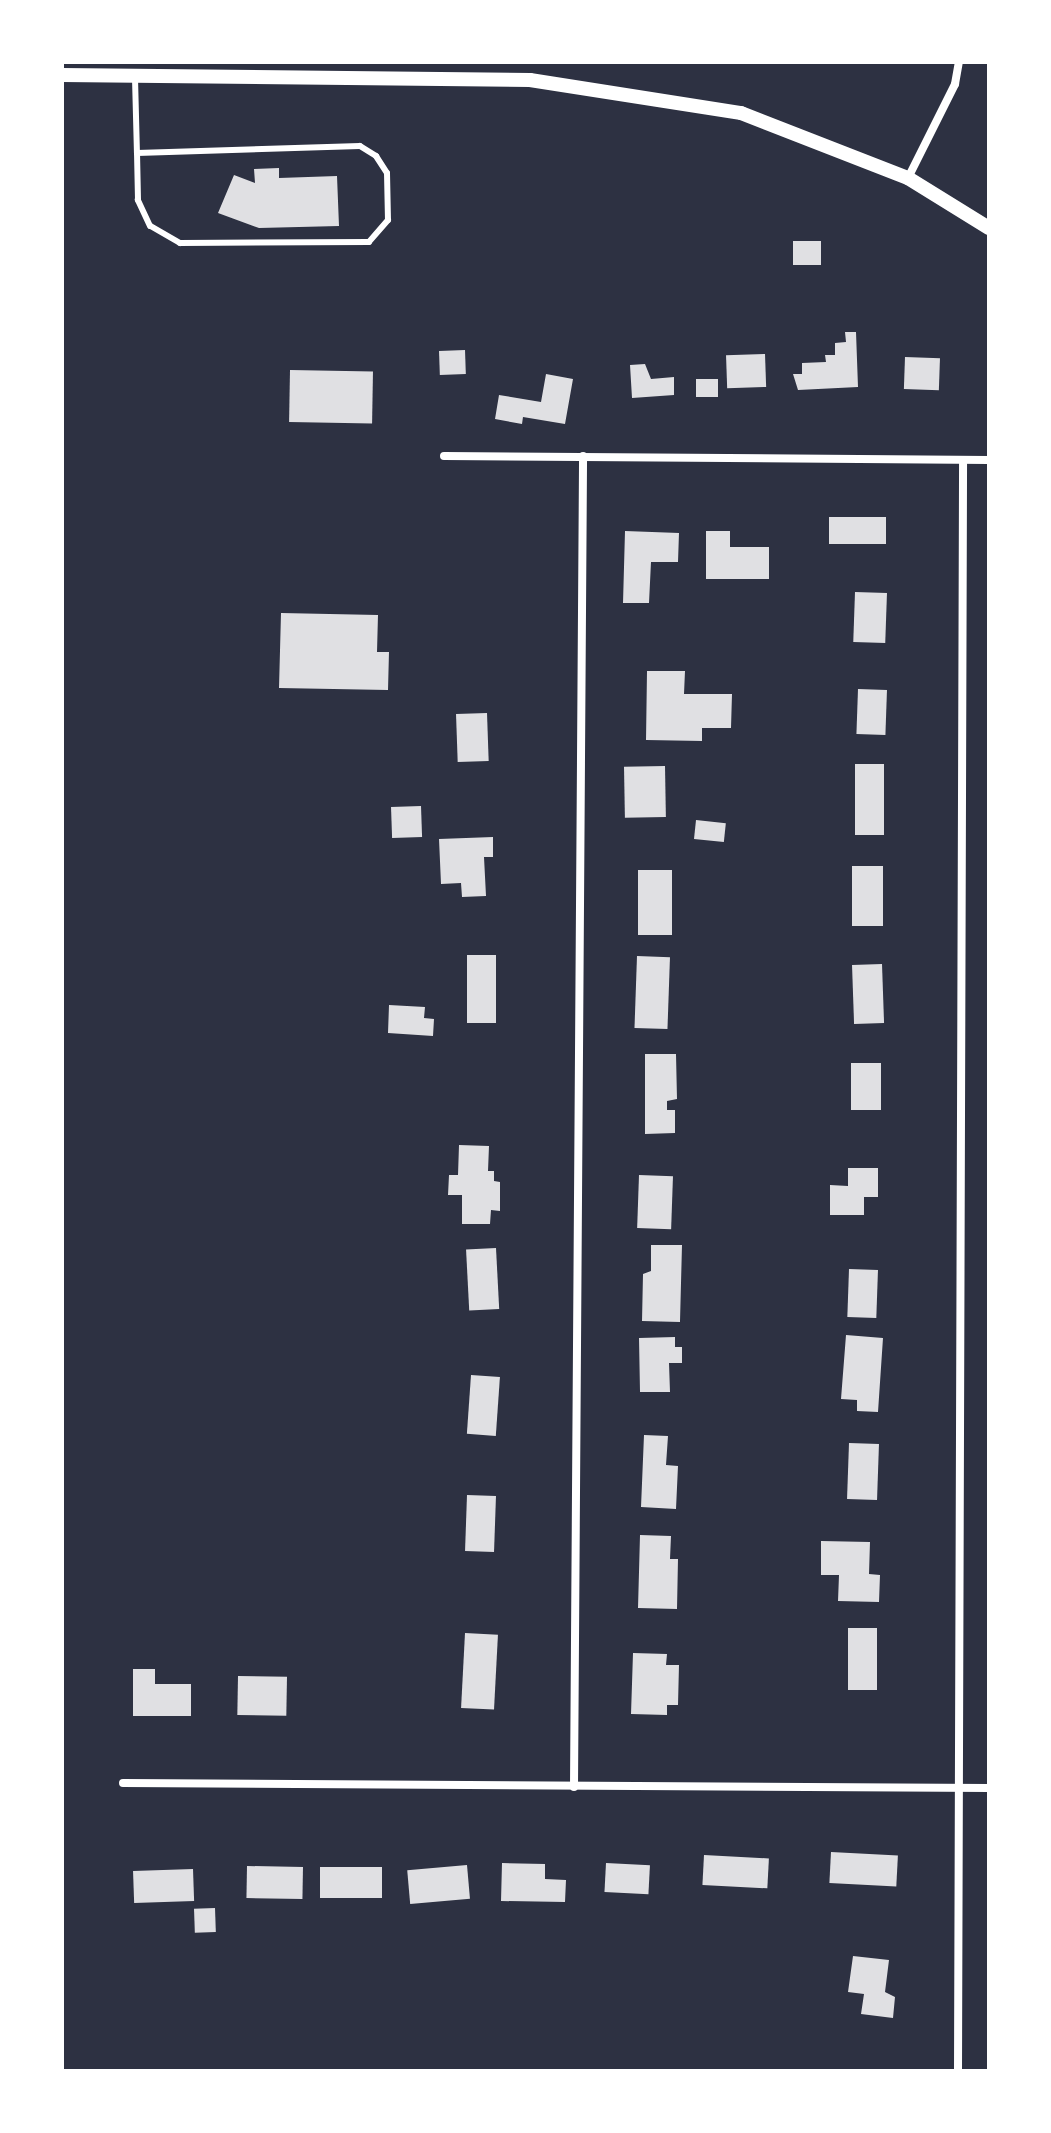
<!DOCTYPE html>
<style>
body{margin:0}
#map{position:relative;width:1051px;height:2133px;overflow:hidden;background:#2d3142;font-family:Rubik,sans-serif}
div>[style]{position:absolute}
[style*='--x']{left:calc(var(--x)*1px);top:calc(var(--y)*1px);width:calc(var(--w)*1px);rotate:calc(var(--a)*1deg)}
.building>*{inset:0;background:#e0e0e3;transform-origin:0 0}
.service>*{height:6px;margin:-3px;padding:0 3px;transform-origin:3px;border-radius:3px;background:#fff}
.minor>*{height:8px;margin:-4px;padding:0 4px;transform-origin:4px;border-radius:4px;background:#fff}
.tertiary>*{height:14px;margin:-7px;padding:0 7px;transform-origin:7px;border-radius:7px;background:#fff}
span{translate:-50% -50%;white-space:nowrap;text-align:center;line-height:1.15;-webkit-text-stroke:7px #fff;paint-order:stroke}
.frame{position:absolute;inset:0;border:64px solid #fff;pointer-events:none}
</style>
<div id="map">
<div class="building">
<i style="clip-path:polygon(279px 168px,279px 178px,337px 176px,339px 226px,259px 228px,218px 213px,234px 175px,255px 183px,254px 169px)"></i>
<i style="left:793px;top:241px;width:28px;height:24px"></i>
<i style="clip-path:polygon(845px 332px,856px 332px,858px 387px,798px 390px,793px 374px,802px 374px,802px 363px,826px 362px,825px 355px,835px 355px,835px 343px,846px 342px)"></i>
<i style="left:465px;top:350px;width:24px;height:26px;rotate:88deg"></i>
<i style="left:765px;top:354px;width:33px;height:39px;rotate:88deg"></i>
<i style="left:905px;top:357px;width:35px;height:32px;rotate:2deg"></i>
<i style="clip-path:polygon(645px 364px,651px 379px,674px 377px,674px 395px,632px 398px,630px 365px)"></i>
<i style="left:290px;top:370px;width:83px;height:52px;rotate:1deg"></i>
<i style="clip-path:polygon(546px 374px,573px 379px,565px 424px,523px 417px,522px 424px,495px 419px,499px 395px,541px 402px)"></i>
<i style="left:696px;top:379px;width:22px;height:18px"></i>
<i style="left:886px;top:517px;width:27px;height:57px;rotate:90deg"></i>
<i style="clip-path:polygon(625px 531px,679px 533px,678px 562px,651px 562px,649px 603px,623px 603px)"></i>
<i style="clip-path:polygon(706px 531px,730px 531px,730px 547px,769px 547px,769px 579px,706px 579px)"></i>
<i style="left:855px;top:592px;width:32px;height:50px;rotate:2deg"></i>
<i style="clip-path:polygon(281px 613px,378px 615px,377px 652px,389px 652px,388px 690px,279px 688px)"></i>
<i style="clip-path:polygon(647px 671px,685px 671px,684px 694px,732px 694px,731px 728px,702px 728px,702px 741px,646px 740px)"></i>
<i style="left:858px;top:689px;width:29px;height:45px;rotate:2deg"></i>
<i style="left:487px;top:713px;width:48px;height:31px;rotate:88deg"></i>
<i style="left:855px;top:764px;width:29px;height:71px"></i>
<i style="left:665px;top:766px;width:51px;height:41px;rotate:89deg"></i>
<i style="left:421px;top:806px;width:31px;height:30px;rotate:88deg"></i>
<i style="left:696px;top:820px;width:30px;height:19px;rotate:6deg"></i>
<i style="clip-path:polygon(493px 837px,493px 857px,484px 857px,486px 896px,462px 897px,461px 883px,441px 884px,439px 839px)"></i>
<i style="left:852px;top:866px;width:31px;height:60px"></i>
<i style="left:638px;top:870px;width:34px;height:65px"></i>
<i style="left:467px;top:955px;width:29px;height:68px"></i>
<i style="left:637px;top:956px;width:33px;height:72px;rotate:2deg"></i>
<i style="left:882px;top:964px;width:59px;height:30px;rotate:88deg"></i>
<i style="clip-path:polygon(389px 1005px,425px 1007px,424px 1018px,434px 1019px,433px 1036px,388px 1033px)"></i>
<i style="clip-path:polygon(645px 1054px,676px 1054px,677px 1099px,667px 1101px,667px 1110px,675px 1110px,675px 1133px,645px 1134px)"></i>
<i style="left:851px;top:1063px;width:30px;height:47px"></i>
<i style="clip-path:polygon(459px 1145px,489px 1146px,488px 1171px,494px 1171px,494px 1181px,500px 1182px,500px 1211px,491px 1210px,490px 1224px,462px 1224px,462px 1195px,448px 1195px,449px 1175px,458px 1175px)"></i>
<i style="clip-path:polygon(848px 1168px,878px 1168px,878px 1197px,864px 1197px,864px 1215px,830px 1215px,830px 1185px,848px 1186px)"></i>
<i style="left:639px;top:1175px;width:34px;height:53px;rotate:2deg"></i>
<i style="clip-path:polygon(651px 1245px,682px 1245px,680px 1322px,642px 1321px,643px 1274px,651px 1271px)"></i>
<i style="left:496px;top:1248px;width:61px;height:30px;rotate:87deg"></i>
<i style="left:849px;top:1269px;width:29px;height:48px;rotate:2deg"></i>
<i style="clip-path:polygon(846px 1335px,883px 1338px,878px 1412px,857px 1411px,857px 1400px,841px 1399px)"></i>
<i style="clip-path:polygon(675px 1337px,675px 1347px,682px 1347px,682px 1363px,669px 1363px,670px 1392px,640px 1392px,639px 1338px)"></i>
<i style="left:471px;top:1375px;width:29px;height:59px;rotate:4deg"></i>
<i style="clip-path:polygon(644px 1435px,668px 1436px,666px 1465px,678px 1466px,676px 1509px,641px 1507px)"></i>
<i style="left:849px;top:1443px;width:30px;height:56px;rotate:2deg"></i>
<i style="left:467px;top:1495px;width:29px;height:56px;rotate:2deg"></i>
<i style="clip-path:polygon(640px 1535px,671px 1536px,670px 1559px,678px 1559px,677px 1609px,638px 1608px)"></i>
<i style="clip-path:polygon(821px 1541px,870px 1542px,869px 1574px,880px 1575px,879px 1602px,838px 1601px,839px 1575px,821px 1575px)"></i>
<i style="left:848px;top:1628px;width:29px;height:62px"></i>
<i style="left:465px;top:1633px;width:33px;height:75px;rotate:3deg"></i>
<i style="clip-path:polygon(633px 1653px,667px 1654px,666px 1665px,679px 1665px,678px 1705px,667px 1705px,667px 1715px,631px 1714px)"></i>
<i style="clip-path:polygon(133px 1669px,155px 1669px,155px 1684px,191px 1684px,191px 1716px,133px 1716px)"></i>
<i style="left:238px;top:1676px;width:49px;height:39px;rotate:1deg"></i>
<i style="left:831px;top:1852px;width:67px;height:31px;rotate:3deg"></i>
<i style="left:704px;top:1855px;width:65px;height:30px;rotate:3deg"></i>
<i style="clip-path:polygon(502px 1863px,545px 1864px,545px 1879px,566px 1880px,565px 1902px,501px 1901px)"></i>
<i style="left:606px;top:1863px;width:44px;height:29px;rotate:3deg"></i>
<i style="left:467px;top:1865px;width:34px;height:60px;rotate:85deg"></i>
<i style="left:247px;top:1866px;width:56px;height:32px;rotate:1deg"></i>
<i style="left:320px;top:1867px;width:62px;height:31px"></i>
<i style="left:193px;top:1869px;width:32px;height:60px;rotate:88deg"></i>
<i style="left:215px;top:1908px;width:24px;height:21px;rotate:88deg"></i>
<i style="clip-path:polygon(853px 1956px,889px 1960px,885px 1992px,895px 1997px,893px 2018px,861px 2014px,864px 1994px,848px 1992px)"></i>
</div>
<div class="service">
<i style="--x:135;--y:78;--w:75;--a:88.5"></i>
<i style="--x:137;--y:153;--w:223;--a:-1.8"></i>
<i style="--x:360;--y:146;--w:19;--a:32"></i>
<i style="--x:376;--y:156;--w:20;--a:57"></i>
<i style="--x:387;--y:173;--w:47;--a:88.8"></i>
<i style="--x:388;--y:220;--w:29;--a:131"></i>
<i style="--x:369;--y:242;--w:189;--a:179.7"></i>
<i style="--x:180;--y:243;--w:34;--a:-150"></i>
<i style="--x:150;--y:226;--w:29;--a:-115"></i>
<i style="--x:138;--y:200;--w:47;--a:-91.2"></i>
</div>
<div class="minor">
<i style="--x:908;--y:178;--w:105;--a:-63.4"></i>
<i style="--x:955;--y:84;--w:22;--a:-80"></i>
<i style="--x:444;--y:456;--w:545;--a:0.42"></i>
<i style="--x:123;--y:1783;--w:866;--a:0.33"></i>
<i style="--x:574;--y:1787;--w:1331;--a:-89.61"></i>
<i style="--x:958;--y:2071;--w:1611;--a:-89.82"></i>
</div>
<div class="tertiary">
<i style="--x:62;--y:75;--w:468;--a:0.6"></i>
<i style="--x:530;--y:80;--w:214;--a:8.9"></i>
<i style="--x:741;--y:113;--w:179;--a:21.3"></i>
<i style="--x:908;--y:178;--w:95;--a:31.7"></i>
</div>
<div class="frame"></div>
</div>
